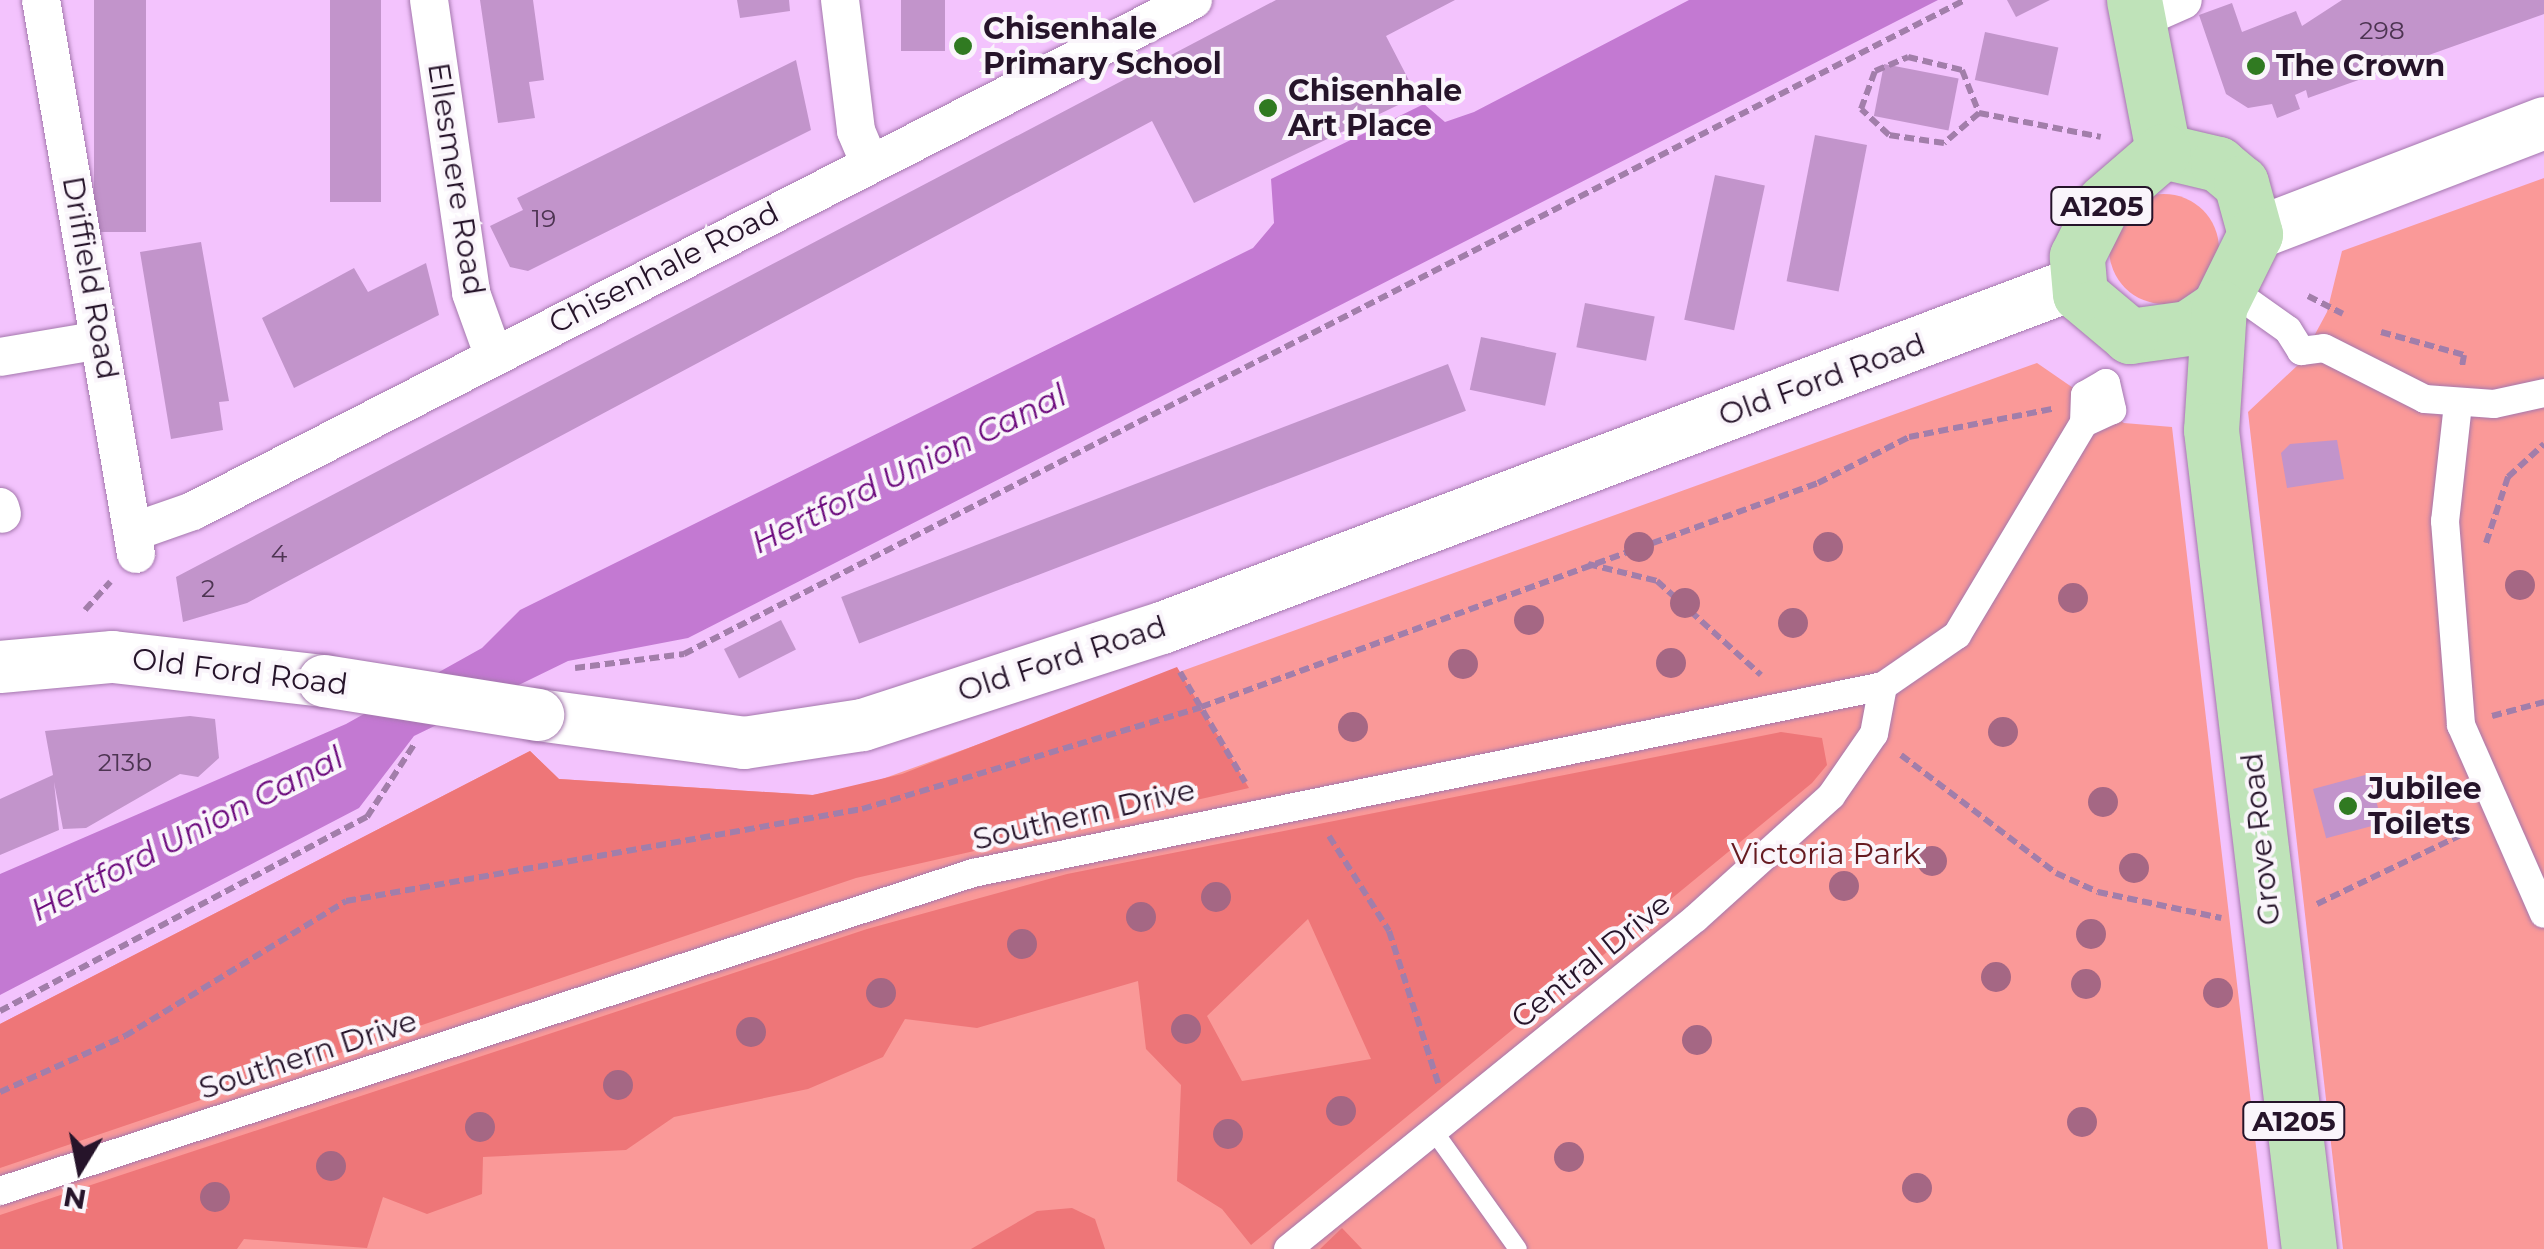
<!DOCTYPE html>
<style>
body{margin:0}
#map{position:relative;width:2544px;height:1249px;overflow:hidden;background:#f3c3fd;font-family:Montserrat,sans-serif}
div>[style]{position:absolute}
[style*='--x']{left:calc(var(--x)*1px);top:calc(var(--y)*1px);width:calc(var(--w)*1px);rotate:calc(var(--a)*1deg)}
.green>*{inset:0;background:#fa9998}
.round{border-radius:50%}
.forest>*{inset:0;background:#ee7678}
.water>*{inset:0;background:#c379d2}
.building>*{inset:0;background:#c294cb;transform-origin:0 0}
.path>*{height:6px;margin-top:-3px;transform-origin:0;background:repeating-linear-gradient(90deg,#a27eaa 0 10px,transparent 0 15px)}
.roads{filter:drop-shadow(0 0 2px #a477ad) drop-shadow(0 0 2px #a477ad)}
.service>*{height:18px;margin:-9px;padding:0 9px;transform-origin:9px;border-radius:9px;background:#fff}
.pedestrian>*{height:28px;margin:-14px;padding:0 14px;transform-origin:14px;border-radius:14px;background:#fff}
.minor>*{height:38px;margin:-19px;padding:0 19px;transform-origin:19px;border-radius:19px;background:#fff}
.secondary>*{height:52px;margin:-26px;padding:0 26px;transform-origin:26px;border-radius:26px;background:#fff}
.primary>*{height:55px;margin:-27.5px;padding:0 27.5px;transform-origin:27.5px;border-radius:27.5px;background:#bfe3b9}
.bridges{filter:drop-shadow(0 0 2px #a477ad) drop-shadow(0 0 2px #a477ad)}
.secondary-bridge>*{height:52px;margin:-26px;padding:0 26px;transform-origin:26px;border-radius:26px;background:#fff}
.trees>*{width:30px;height:30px;margin:-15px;border-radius:50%;background:#a56784}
.dots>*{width:28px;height:28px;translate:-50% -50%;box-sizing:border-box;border:5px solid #faf5fb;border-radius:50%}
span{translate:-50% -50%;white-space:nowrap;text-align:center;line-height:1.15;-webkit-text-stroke:8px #faf5fb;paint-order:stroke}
.number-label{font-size:25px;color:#4d3452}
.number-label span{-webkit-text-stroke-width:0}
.shield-label span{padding:2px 8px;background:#faf5fb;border:2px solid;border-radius:8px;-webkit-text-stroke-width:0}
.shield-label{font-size:28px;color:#26142a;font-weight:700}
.poi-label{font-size:30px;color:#26142a;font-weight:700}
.left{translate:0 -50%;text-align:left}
.street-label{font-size:30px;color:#26142a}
.park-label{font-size:30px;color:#661b21}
.water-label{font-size:32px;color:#6c0a7d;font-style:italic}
.north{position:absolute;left:30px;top:1119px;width:100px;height:100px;-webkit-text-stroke:8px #faf5fb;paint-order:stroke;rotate:190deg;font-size:28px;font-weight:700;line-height:40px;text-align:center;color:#26142a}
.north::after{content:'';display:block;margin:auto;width:35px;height:45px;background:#26142a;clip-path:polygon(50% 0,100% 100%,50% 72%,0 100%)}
</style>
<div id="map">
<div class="green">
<i style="clip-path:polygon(2544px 178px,2544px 1249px,2343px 1249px,2248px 412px,2299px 364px,2327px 312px,2342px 251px)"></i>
<i class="round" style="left:2109px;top:194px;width:110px;height:110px"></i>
<i style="clip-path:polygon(2037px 363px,2124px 423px,2172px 427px,2268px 1249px,0 1249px,0 1024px,530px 751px,559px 779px,812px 795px,860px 787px)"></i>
</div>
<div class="forest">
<i style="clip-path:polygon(1177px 667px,1249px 788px,856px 878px,0 1168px,0 1024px,530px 751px,559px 779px,813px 795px,902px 774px)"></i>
<i style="clip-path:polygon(evenodd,1781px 732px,1822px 738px,1827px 765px,1812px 783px,1251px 1245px,1222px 1209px,1177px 1181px,1181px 1085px,1146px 1049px,1138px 981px,977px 1028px,905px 1019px,883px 1057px,808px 1089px,674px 1117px,626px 1150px,483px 1157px,482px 1194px,427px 1214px,383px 1197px,367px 1248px,244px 1239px,237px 1249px,0 1249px,0 1215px,867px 929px,1067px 874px,1781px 732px,1308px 919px,1371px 1059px,1242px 1081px,1207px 1016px,1308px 919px)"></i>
<i style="clip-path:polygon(1072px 1208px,1095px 1219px,1105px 1249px,971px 1249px,1037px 1211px)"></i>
<i style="clip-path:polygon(1342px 1228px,1362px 1249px,1320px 1249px)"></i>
</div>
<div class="water">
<i style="clip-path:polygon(1689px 0,1938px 0,688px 638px,568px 661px,414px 736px,359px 808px,0 995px,0 874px,346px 724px,482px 648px,520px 610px,1253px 248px,1274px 223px,1271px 179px,1424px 104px,1445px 122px,1474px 112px)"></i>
</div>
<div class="building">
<i style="left:94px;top:0;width:52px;height:232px"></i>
<i style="left:330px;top:0;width:51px;height:202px"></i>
<i style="clip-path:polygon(480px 0,533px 0,544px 80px,529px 82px,535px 118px,498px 123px)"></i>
<i style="clip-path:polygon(737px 0,789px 0,790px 11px,740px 18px)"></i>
<i style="left:901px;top:0;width:44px;height:51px"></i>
<i style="clip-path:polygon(1276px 0,1455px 0,1386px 36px,1417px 96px,1194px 203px,1152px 121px,247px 603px,183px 622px,176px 577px)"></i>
<i style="clip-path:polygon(2007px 0,2050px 0,2016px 17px)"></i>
<i style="clip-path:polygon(2342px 0,2544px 0,2544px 14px,2308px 98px,2306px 90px,2295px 95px,2300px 109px,2277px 118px,2272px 104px,2248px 108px,2226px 94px,2199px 15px,2232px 3px,2242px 32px,2296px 11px,2302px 26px)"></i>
<i style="left:1985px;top:32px;width:75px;height:49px;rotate:12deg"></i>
<i style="clip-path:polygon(796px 60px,811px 130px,528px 271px,510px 267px,490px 226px,523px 210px,517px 198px)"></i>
<i style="left:1884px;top:64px;width:76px;height:53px;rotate:11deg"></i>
<i style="left:1815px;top:135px;width:53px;height:149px;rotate:11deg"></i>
<i style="left:1715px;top:175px;width:51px;height:148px;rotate:12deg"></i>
<i style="clip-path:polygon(201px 242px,229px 401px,219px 402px,223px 430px,171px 439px,140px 252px)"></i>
<i style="clip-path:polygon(426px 263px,439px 315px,294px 388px,262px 318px,354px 268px,368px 292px)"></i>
<i style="left:1585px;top:303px;width:71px;height:45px;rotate:11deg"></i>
<i style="left:1481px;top:337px;width:77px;height:54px;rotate:12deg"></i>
<i style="left:1448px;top:364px;width:50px;height:650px;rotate:69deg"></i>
<i style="clip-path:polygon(2337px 440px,2344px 479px,2287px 488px,2281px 453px,2290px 444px)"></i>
<i style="left:781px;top:620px;width:33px;height:64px;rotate:63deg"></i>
<i style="clip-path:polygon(190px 716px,215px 719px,219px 758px,198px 777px,180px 774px,86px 828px,63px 829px,54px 782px,59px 830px,0 855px,0 799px,53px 775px,45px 731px)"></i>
<i style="left:2369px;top:774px;width:51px;height:58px;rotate:75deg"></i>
</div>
<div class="path">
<i style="--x:1979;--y:113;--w:46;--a:139.4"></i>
<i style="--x:1944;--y:143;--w:56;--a:-171.7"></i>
<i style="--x:1889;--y:135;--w:38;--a:-137"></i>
<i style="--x:1861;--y:109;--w:40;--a:-69.8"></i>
<i style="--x:1875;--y:71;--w:36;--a:-23"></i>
<i style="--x:1908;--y:57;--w:56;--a:13.5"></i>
<i style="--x:1962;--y:70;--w:46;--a:68.4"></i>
<i style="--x:1979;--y:113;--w:124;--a:11.1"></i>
<i style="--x:2308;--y:296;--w:39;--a:27"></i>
<i style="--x:2381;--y:332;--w:86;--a:15.5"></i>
<i style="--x:2464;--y:355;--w:11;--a:100"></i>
<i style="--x:2486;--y:543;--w:70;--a:-71.6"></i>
<i style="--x:2508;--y:477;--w:49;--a:-42.5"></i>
<i style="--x:1588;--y:564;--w:71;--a:13.8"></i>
<i style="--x:1657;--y:581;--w:140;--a:42.1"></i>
<i style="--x:85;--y:610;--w:38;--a:-48"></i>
<i style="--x:575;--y:668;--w:110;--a:-7.3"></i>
<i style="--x:684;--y:654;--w:1438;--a:-27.05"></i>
<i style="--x:1180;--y:672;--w:128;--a:59.4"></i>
<i style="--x:2492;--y:716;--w:54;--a:-15.1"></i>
<i style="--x:1901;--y:755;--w:195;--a:37.3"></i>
<i style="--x:2056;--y:873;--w:46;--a:24.3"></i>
<i style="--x:2098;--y:892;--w:126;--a:11.9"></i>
<i style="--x:1329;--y:836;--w:112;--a:57.7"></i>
<i style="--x:1389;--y:931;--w:160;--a:72.1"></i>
<i style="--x:2317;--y:904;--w:164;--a:-25.6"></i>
<i style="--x:0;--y:1011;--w:415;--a:-27.9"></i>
<i style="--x:367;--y:817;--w:88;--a:-57"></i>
<i style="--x:0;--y:1092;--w:137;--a:-24.1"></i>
<i style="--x:125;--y:1036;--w:259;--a:-31.4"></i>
<i style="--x:346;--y:901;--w:524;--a:-10.11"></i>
<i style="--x:862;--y:809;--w:354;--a:-16.7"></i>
<i style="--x:1201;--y:707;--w:656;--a:-19.95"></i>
<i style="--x:1818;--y:483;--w:102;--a:-26.8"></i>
<i style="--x:1909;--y:437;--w:146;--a:-11.1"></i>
</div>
<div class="roads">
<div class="service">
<i style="--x:1433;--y:1130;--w:146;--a:54.5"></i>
</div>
<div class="pedestrian">
<i style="--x:2233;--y:291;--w:67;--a:35.3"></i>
<i style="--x:2288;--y:330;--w:25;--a:58"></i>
<i style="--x:2301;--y:351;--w:23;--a:-7"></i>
<i style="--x:2324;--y:348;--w:113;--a:26.8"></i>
<i style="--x:2425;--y:399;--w:69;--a:4.1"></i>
<i style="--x:2494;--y:404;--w:51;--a:-12.4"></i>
<i style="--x:2458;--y:404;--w:118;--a:96.3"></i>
<i style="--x:2445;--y:521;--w:205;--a:85.5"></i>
<i style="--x:2461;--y:725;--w:206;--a:66.3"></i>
<i style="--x:0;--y:1191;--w:1024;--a:-18.1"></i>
<i style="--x:973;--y:873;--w:929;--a:-11.61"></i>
<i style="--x:1883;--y:686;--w:90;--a:-34.6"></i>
<i style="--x:1957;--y:635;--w:247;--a:-59.1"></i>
<i style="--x:2084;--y:423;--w:28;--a:-88"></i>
<i style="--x:2085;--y:395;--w:24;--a:-30"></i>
<i style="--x:2106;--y:383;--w:28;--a:77"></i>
<i style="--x:2112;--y:410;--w:31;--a:155"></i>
<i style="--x:1288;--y:1249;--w:525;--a:-39.05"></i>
<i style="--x:1696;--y:918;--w:182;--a:-42.1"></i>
<i style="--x:1831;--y:796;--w:75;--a:-55.3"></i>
<i style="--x:1874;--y:734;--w:49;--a:-79.4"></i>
</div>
<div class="minor">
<i style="--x:41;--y:0;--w:562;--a:80.27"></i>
<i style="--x:429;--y:0;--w:296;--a:81.8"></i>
<i style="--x:471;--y:293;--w:65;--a:70.2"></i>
<i style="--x:840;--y:0;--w:132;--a:83"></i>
<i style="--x:856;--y:131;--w:36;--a:67"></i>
<i style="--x:2138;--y:20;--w:49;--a:-24"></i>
<i style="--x:0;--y:357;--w:101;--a:-9.6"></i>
<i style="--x:0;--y:507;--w:7;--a:74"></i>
<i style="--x:133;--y:532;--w:64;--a:-19.3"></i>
<i style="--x:193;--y:511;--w:1123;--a:-27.07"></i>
</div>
<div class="secondary">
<i style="--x:2255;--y:234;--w:310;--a:-21"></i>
<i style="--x:0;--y:667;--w:113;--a:-5.1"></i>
<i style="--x:113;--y:657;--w:212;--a:6.5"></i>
<i style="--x:538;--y:715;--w:208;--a:7.7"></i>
<i style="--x:744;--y:743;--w:120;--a:-8.6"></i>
<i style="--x:863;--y:725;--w:314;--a:-18"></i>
<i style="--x:1162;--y:628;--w:977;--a:-20.68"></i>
</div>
<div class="primary">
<i style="--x:2134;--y:0;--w:154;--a:79.1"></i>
<i style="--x:2163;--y:151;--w:57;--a:13.3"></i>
<i style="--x:2218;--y:164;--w:30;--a:40"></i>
<i style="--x:2241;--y:183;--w:53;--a:74.6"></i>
<i style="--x:2255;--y:234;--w:81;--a:116.3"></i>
<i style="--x:2219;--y:307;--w:37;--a:146"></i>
<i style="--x:2188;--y:328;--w:59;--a:172.1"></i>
<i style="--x:2130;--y:336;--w:65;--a:-140"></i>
<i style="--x:2080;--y:294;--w:38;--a:-95"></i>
<i style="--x:2077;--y:256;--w:60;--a:-63.4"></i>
<i style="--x:2104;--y:202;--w:78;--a:-40.8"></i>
<i style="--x:2219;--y:307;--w:123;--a:93.7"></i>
<i style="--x:2211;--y:430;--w:825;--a:83.18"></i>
</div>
</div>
<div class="bridges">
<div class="secondary-bridge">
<i style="--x:324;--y:681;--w:217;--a:9"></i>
</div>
</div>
<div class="trees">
<i style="left:1639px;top:547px"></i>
<i style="left:1828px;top:547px"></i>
<i style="left:2520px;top:585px"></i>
<i style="left:2073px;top:598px"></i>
<i style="left:1685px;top:603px"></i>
<i style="left:1529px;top:620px"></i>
<i style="left:1793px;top:623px"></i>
<i style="left:1671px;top:663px"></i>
<i style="left:1463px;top:664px"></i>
<i style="left:1353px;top:727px"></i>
<i style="left:2003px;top:732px"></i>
<i style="left:2103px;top:802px"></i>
<i style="left:1932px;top:861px"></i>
<i style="left:2134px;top:868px"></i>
<i style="left:1844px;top:886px"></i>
<i style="left:1216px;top:897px"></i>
<i style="left:1141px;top:917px"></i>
<i style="left:2091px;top:934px"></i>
<i style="left:1022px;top:944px"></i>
<i style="left:1996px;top:977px"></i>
<i style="left:2086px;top:984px"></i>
<i style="left:881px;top:993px"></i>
<i style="left:2218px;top:993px"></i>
<i style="left:1186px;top:1029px"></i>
<i style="left:751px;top:1032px"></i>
<i style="left:1697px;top:1040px"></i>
<i style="left:618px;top:1085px"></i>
<i style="left:1341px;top:1111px"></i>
<i style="left:2082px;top:1122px"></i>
<i style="left:480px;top:1127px"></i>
<i style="left:1228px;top:1134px"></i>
<i style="left:1569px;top:1157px"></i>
<i style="left:331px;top:1166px"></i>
<i style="left:1917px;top:1188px"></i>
<i style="left:215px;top:1197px"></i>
</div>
<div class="dots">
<i style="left:963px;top:46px;background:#307a21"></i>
<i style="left:2256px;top:66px;background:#307a21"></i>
<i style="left:1268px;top:108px;background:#307a21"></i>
<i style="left:2348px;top:806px;background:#307a21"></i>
</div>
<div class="number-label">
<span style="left:2382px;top:30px">298</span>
<span style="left:544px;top:218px">19</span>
<span style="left:279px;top:553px">4</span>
<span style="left:208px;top:588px">2</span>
<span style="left:125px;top:762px">213b</span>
</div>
<div class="shield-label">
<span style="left:2102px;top:206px">A1205</span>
<span style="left:2294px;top:1121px">A1205</span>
</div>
<div class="poi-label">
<span class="left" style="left:983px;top:46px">Chisenhale<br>Primary School</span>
<span class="left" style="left:2276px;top:66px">The Crown</span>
<span class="left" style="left:1288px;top:108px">Chisenhale<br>Art Place</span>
<span class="left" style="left:2368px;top:806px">Jubilee<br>Toilets</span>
</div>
<div class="street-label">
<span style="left:456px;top:179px;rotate:81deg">Ellesmere Road</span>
<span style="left:664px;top:268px;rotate:-27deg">Chisenhale Road</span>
<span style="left:90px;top:278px;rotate:80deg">Driffield Road</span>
<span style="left:1822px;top:380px;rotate:-20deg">Old Ford Road</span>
<span style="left:1062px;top:659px;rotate:-18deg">Old Ford Road</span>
<span style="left:240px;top:672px;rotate:7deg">Old Ford Road</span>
<span style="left:1084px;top:815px;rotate:-13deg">Southern Drive</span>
<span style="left:2261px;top:839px;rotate:-96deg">Grove Road</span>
<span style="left:1591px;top:961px;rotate:-39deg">Central Drive</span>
<span style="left:308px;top:1055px;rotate:-18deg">Southern Drive</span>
</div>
<div class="park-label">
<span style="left:1826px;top:854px">Victoria Park</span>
</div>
<div class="water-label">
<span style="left:909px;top:469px;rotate:-26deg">Hertford Union Canal</span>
<span style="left:187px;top:834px;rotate:-27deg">Hertford Union Canal</span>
</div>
<div class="north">N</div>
</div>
